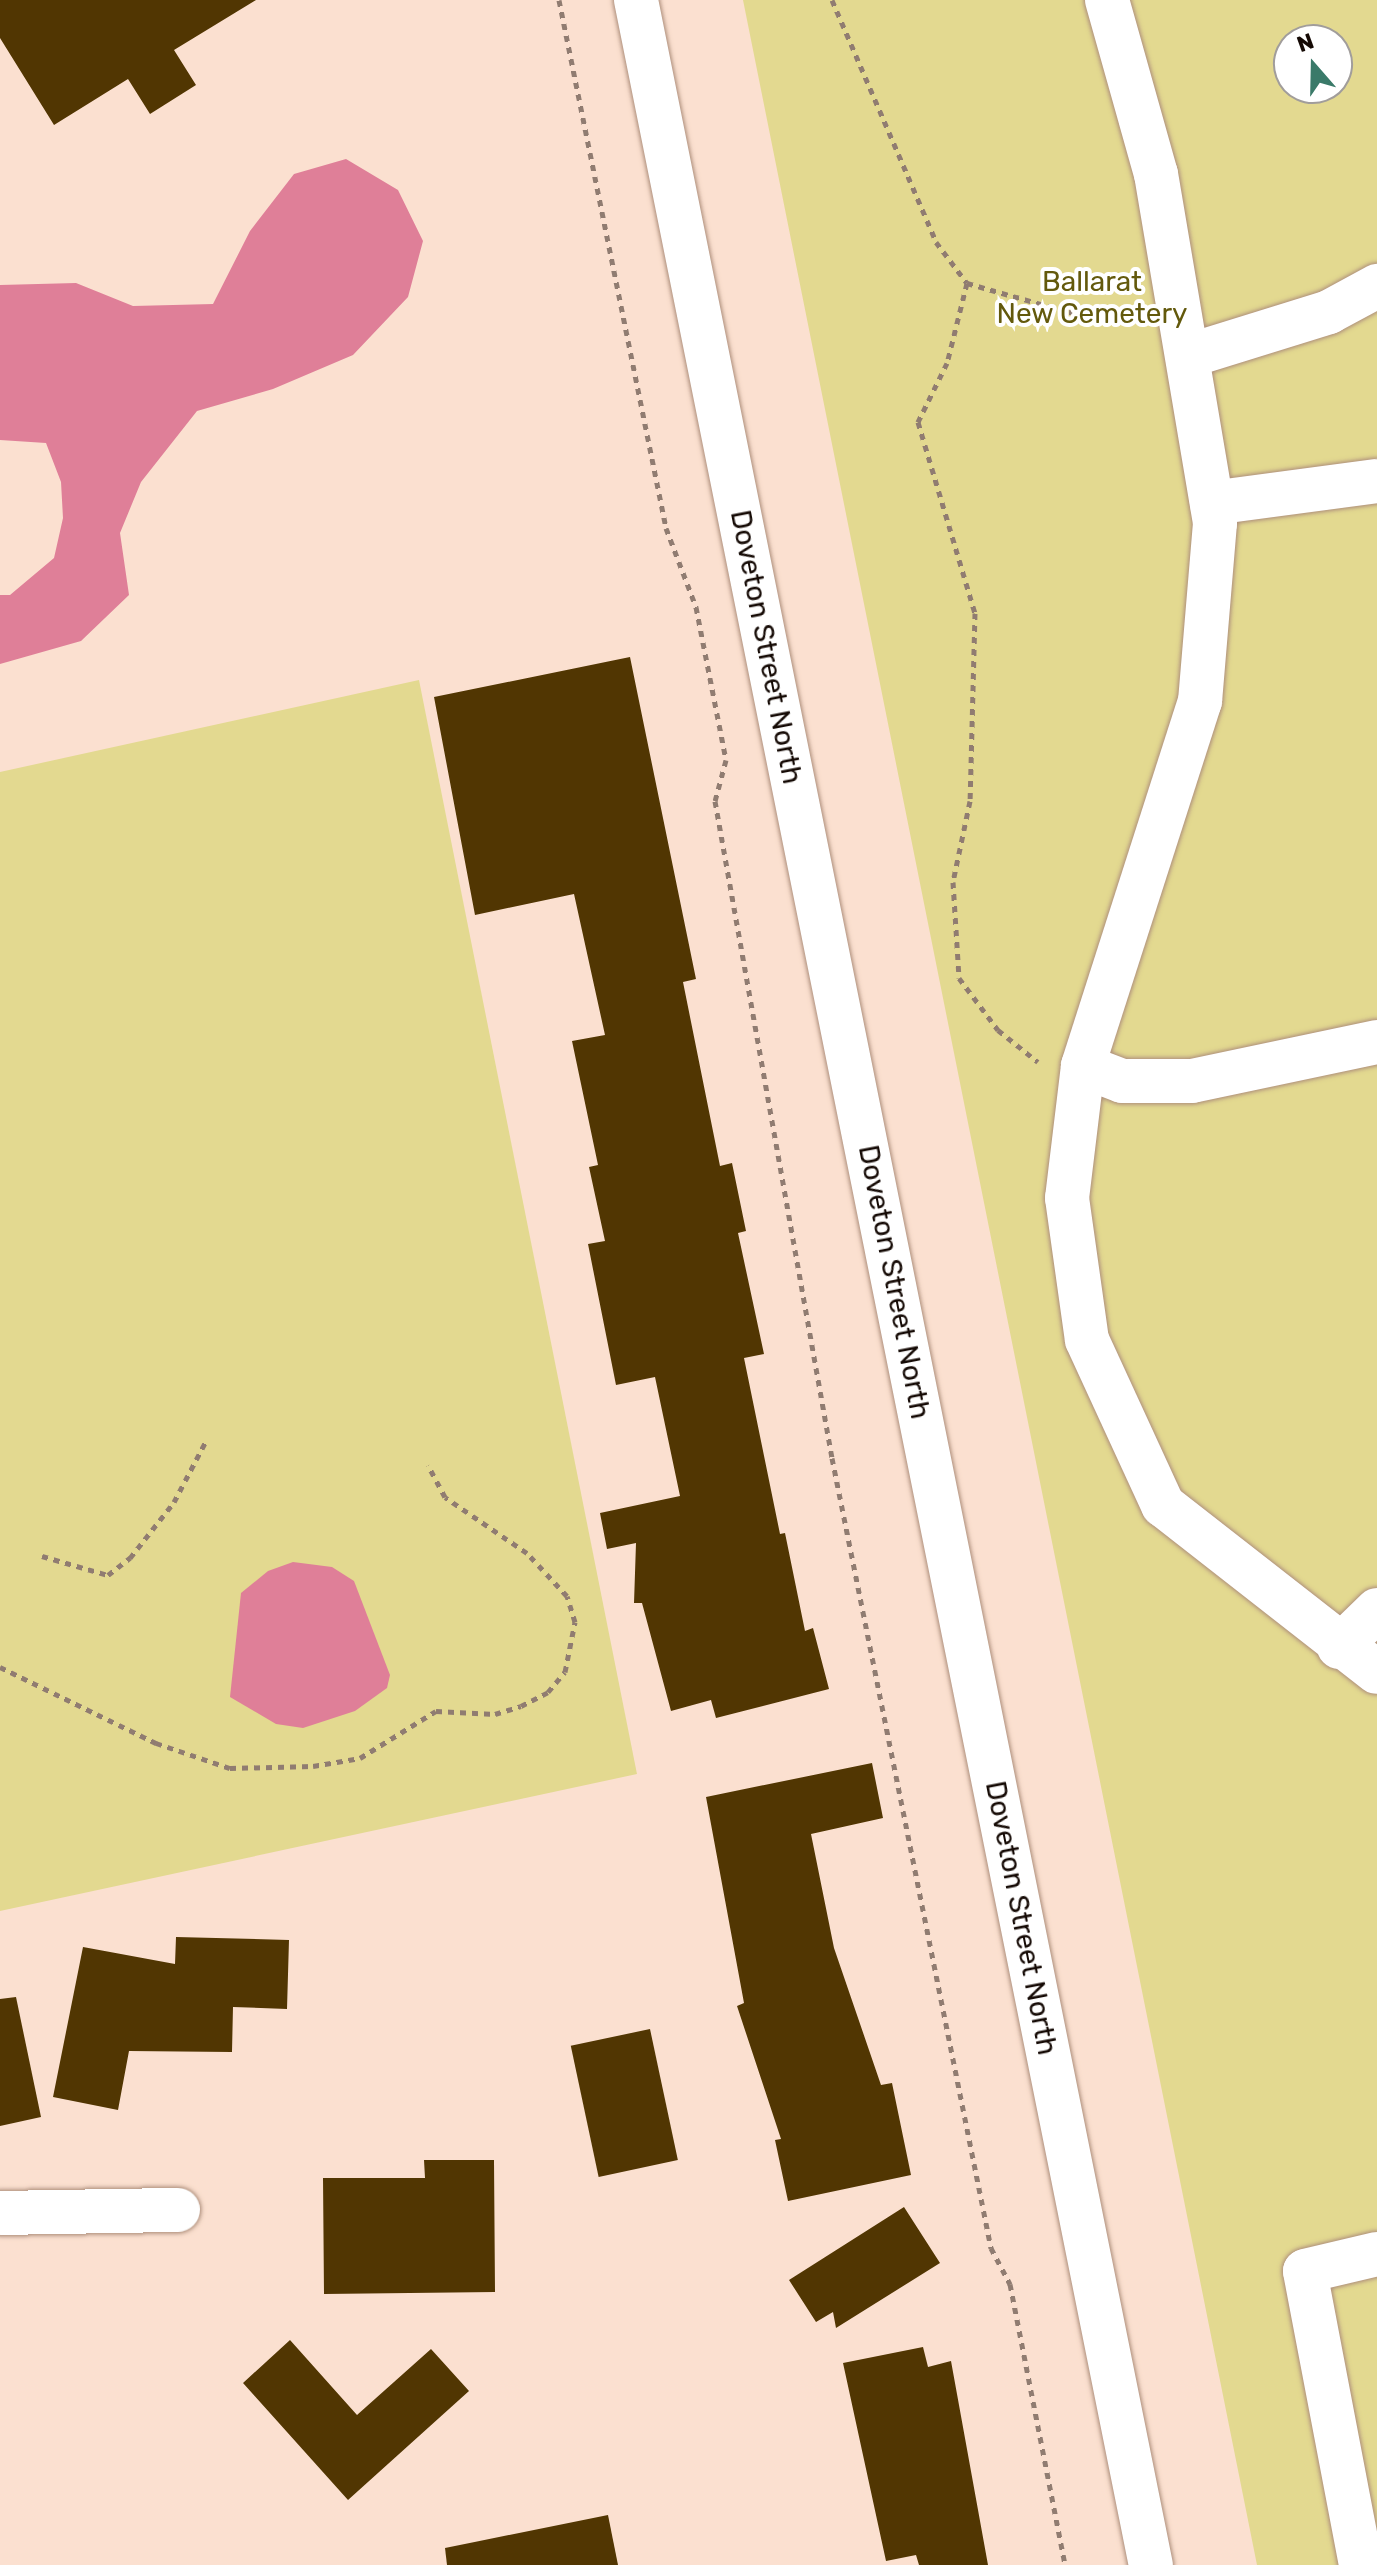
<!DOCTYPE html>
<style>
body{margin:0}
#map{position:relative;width:1377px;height:2565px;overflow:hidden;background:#fbe0d0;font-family:Rubik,sans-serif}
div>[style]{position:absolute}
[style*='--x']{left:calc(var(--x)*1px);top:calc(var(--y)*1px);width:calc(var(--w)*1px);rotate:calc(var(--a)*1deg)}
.green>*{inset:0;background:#e3d990}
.water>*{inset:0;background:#df7f98}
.building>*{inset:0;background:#513602;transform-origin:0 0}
.path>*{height:5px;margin-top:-2.5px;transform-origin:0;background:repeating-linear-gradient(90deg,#907c71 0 6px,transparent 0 12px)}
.roads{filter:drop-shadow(0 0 2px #ae8f7c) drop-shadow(0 0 2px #ae8f7c)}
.minor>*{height:44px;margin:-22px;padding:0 22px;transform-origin:22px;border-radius:22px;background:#fff}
span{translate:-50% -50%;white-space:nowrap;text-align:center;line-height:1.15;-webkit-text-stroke:8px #fff;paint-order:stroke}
.park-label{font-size:28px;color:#63590c}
.street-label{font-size:28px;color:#150a05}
.north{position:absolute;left:1273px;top:24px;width:80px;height:80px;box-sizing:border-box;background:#fff;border:2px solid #a19d9b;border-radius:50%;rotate:340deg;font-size:22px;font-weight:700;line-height:32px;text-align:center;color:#150a05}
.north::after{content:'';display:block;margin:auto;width:28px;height:36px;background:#3a7a69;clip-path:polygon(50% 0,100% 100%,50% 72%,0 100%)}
</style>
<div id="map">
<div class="green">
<i style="clip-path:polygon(evenodd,743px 0,1377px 0,1377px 2565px,1257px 2565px,743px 0,1289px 40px,1337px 40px,1337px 88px,1289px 88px,1289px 40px)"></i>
<i style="clip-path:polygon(419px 680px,637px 1774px,0 1911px,0 772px)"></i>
</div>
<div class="water">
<i style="clip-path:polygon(346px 159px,398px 190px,423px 241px,408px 297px,353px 355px,273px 389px,197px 411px,141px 482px,120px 533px,129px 595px,81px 641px,0 664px,0 595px,10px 595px,54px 558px,63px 518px,61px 482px,46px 443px,0 440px,0 285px,76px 283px,133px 306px,213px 304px,250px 231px,294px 174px)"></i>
<i style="clip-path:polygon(293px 1562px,332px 1567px,354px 1581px,390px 1675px,387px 1688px,355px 1711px,303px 1728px,276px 1724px,230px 1697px,241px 1593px,268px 1571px)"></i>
</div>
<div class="building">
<i style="clip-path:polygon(0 0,256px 0,174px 50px,196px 85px,150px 114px,128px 79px,54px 125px,0 38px)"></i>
<i style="clip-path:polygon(630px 657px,696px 979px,683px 982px,720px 1166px,732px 1163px,746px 1231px,738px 1233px,764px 1354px,744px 1358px,780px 1534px,785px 1533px,805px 1631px,813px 1628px,829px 1689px,716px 1718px,711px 1700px,671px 1711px,642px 1603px,634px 1603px,636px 1543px,607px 1549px,600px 1513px,680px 1496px,655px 1377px,616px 1385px,588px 1244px,605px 1241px,589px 1167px,598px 1165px,572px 1041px,605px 1035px,574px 894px,475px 915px,434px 697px)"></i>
<i style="clip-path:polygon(872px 1763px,883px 1818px,811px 1834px,834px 1948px,881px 2085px,892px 2083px,911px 2175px,788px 2201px,775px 2140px,781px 2139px,737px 2006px,744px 2003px,706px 1797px)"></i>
<i style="clip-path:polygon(176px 1937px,289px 1940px,287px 2009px,233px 2007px,232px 2052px,129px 2051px,118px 2110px,53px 2097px,83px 1947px,175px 1964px)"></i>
<i style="clip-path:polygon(16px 1997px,41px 2117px,0 2126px,0 1999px)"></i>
<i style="left:650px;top:2029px;width:134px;height:81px;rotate:78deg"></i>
<i style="clip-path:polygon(424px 2160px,494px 2160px,495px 2292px,324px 2294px,323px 2178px,425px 2178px)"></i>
<i style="clip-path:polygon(904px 2207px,940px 2263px,836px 2328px,833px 2312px,816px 2322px,789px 2280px)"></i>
<i style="clip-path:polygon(290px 2340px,357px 2415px,431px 2349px,469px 2391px,348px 2500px,243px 2383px)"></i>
<i style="clip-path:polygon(923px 2347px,928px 2367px,951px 2361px,988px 2565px,919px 2565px,916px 2555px,886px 2561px,843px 2363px)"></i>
<i style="clip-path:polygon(608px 2515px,618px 2565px,447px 2565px,445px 2548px)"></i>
</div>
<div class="path">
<i style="--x:559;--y:0;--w:539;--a:78.54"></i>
<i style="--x:666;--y:528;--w:85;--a:69.2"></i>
<i style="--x:696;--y:607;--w:156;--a:78.9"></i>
<i style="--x:726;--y:760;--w:42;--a:105"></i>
<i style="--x:715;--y:801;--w:667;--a:79.9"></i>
<i style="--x:832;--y:1458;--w:806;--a:78.62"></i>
<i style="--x:991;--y:2248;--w:41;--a:62.2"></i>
<i style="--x:1010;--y:2284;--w:286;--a:78.9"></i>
<i style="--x:832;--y:0;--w:263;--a:66.7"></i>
<i style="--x:936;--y:242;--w:51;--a:52.9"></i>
<i style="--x:967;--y:283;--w:106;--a:15.9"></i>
<i style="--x:1069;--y:312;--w:67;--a:4.3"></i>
<i style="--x:967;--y:283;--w:82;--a:104"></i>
<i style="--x:947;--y:363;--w:66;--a:116.2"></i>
<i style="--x:918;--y:422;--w:199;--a:73.4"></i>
<i style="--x:975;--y:613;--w:188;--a:91.5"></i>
<i style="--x:970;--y:801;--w:83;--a:101.9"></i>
<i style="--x:953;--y:882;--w:96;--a:86.4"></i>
<i style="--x:959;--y:978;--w:65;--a:53.1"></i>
<i style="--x:998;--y:1030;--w:51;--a:38.7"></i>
<i style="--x:42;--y:1556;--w:69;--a:16.1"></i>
<i style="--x:108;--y:1575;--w:28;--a:-38"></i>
<i style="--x:130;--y:1558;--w:71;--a:-51.8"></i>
<i style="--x:174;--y:1502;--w:67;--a:-62.3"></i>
<i style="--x:0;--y:1667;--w:174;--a:26"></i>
<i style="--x:156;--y:1743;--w:78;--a:18.7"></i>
<i style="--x:230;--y:1768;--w:83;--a:-1.4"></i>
<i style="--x:313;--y:1766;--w:48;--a:-9.7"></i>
<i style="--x:360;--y:1758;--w:89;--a:-31.7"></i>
<i style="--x:436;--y:1711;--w:59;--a:2.9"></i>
<i style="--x:495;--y:1714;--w:27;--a:-17"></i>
<i style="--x:521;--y:1706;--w:30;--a:-27"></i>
<i style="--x:548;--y:1692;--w:26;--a:-50"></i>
<i style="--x:565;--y:1672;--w:51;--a:-78.7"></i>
<i style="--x:575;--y:1622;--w:27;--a:-107"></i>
<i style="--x:567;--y:1596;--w:59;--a:-132.9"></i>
<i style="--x:527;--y:1553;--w:99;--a:-145.7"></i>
<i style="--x:445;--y:1497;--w:36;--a:-118"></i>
</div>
<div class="roads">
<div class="minor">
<i style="--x:636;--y:0;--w:2616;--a:78.65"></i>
<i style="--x:1107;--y:0;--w:181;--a:74.3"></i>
<i style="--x:1156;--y:174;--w:354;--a:80.4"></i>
<i style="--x:1215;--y:523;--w:179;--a:94.8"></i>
<i style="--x:1200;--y:701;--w:383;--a:107.8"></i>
<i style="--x:1083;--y:1066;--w:133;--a:96.9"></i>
<i style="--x:1067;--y:1198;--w:143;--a:82"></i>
<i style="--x:1087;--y:1340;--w:182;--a:65.3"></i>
<i style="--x:1163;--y:1505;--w:271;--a:38"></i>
<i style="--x:1191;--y:355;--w:145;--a:-17.3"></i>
<i style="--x:1329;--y:312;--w:55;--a:-28.4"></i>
<i style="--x:1212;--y:503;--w:166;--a:-7.6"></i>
<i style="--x:1083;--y:1066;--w:42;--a:21"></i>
<i style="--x:1122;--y:1081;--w:70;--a:0"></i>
<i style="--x:1192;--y:1081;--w:189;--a:-11.9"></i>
<i style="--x:1339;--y:1647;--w:53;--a:-44.2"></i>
<i style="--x:0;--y:2213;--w:178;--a:-1"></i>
<i style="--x:1361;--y:2565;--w:299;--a:-100.8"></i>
<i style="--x:1305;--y:2271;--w:74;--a:-13.3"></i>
</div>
</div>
<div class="park-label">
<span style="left:1092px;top:298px">Ballarat<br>New Cemetery</span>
</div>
<div class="street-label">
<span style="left:766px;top:647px;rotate:79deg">Doveton Street North</span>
<span style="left:894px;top:1282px;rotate:79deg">Doveton Street North</span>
<span style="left:1021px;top:1918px;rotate:79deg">Doveton Street North</span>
</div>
<div class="north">N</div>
</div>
